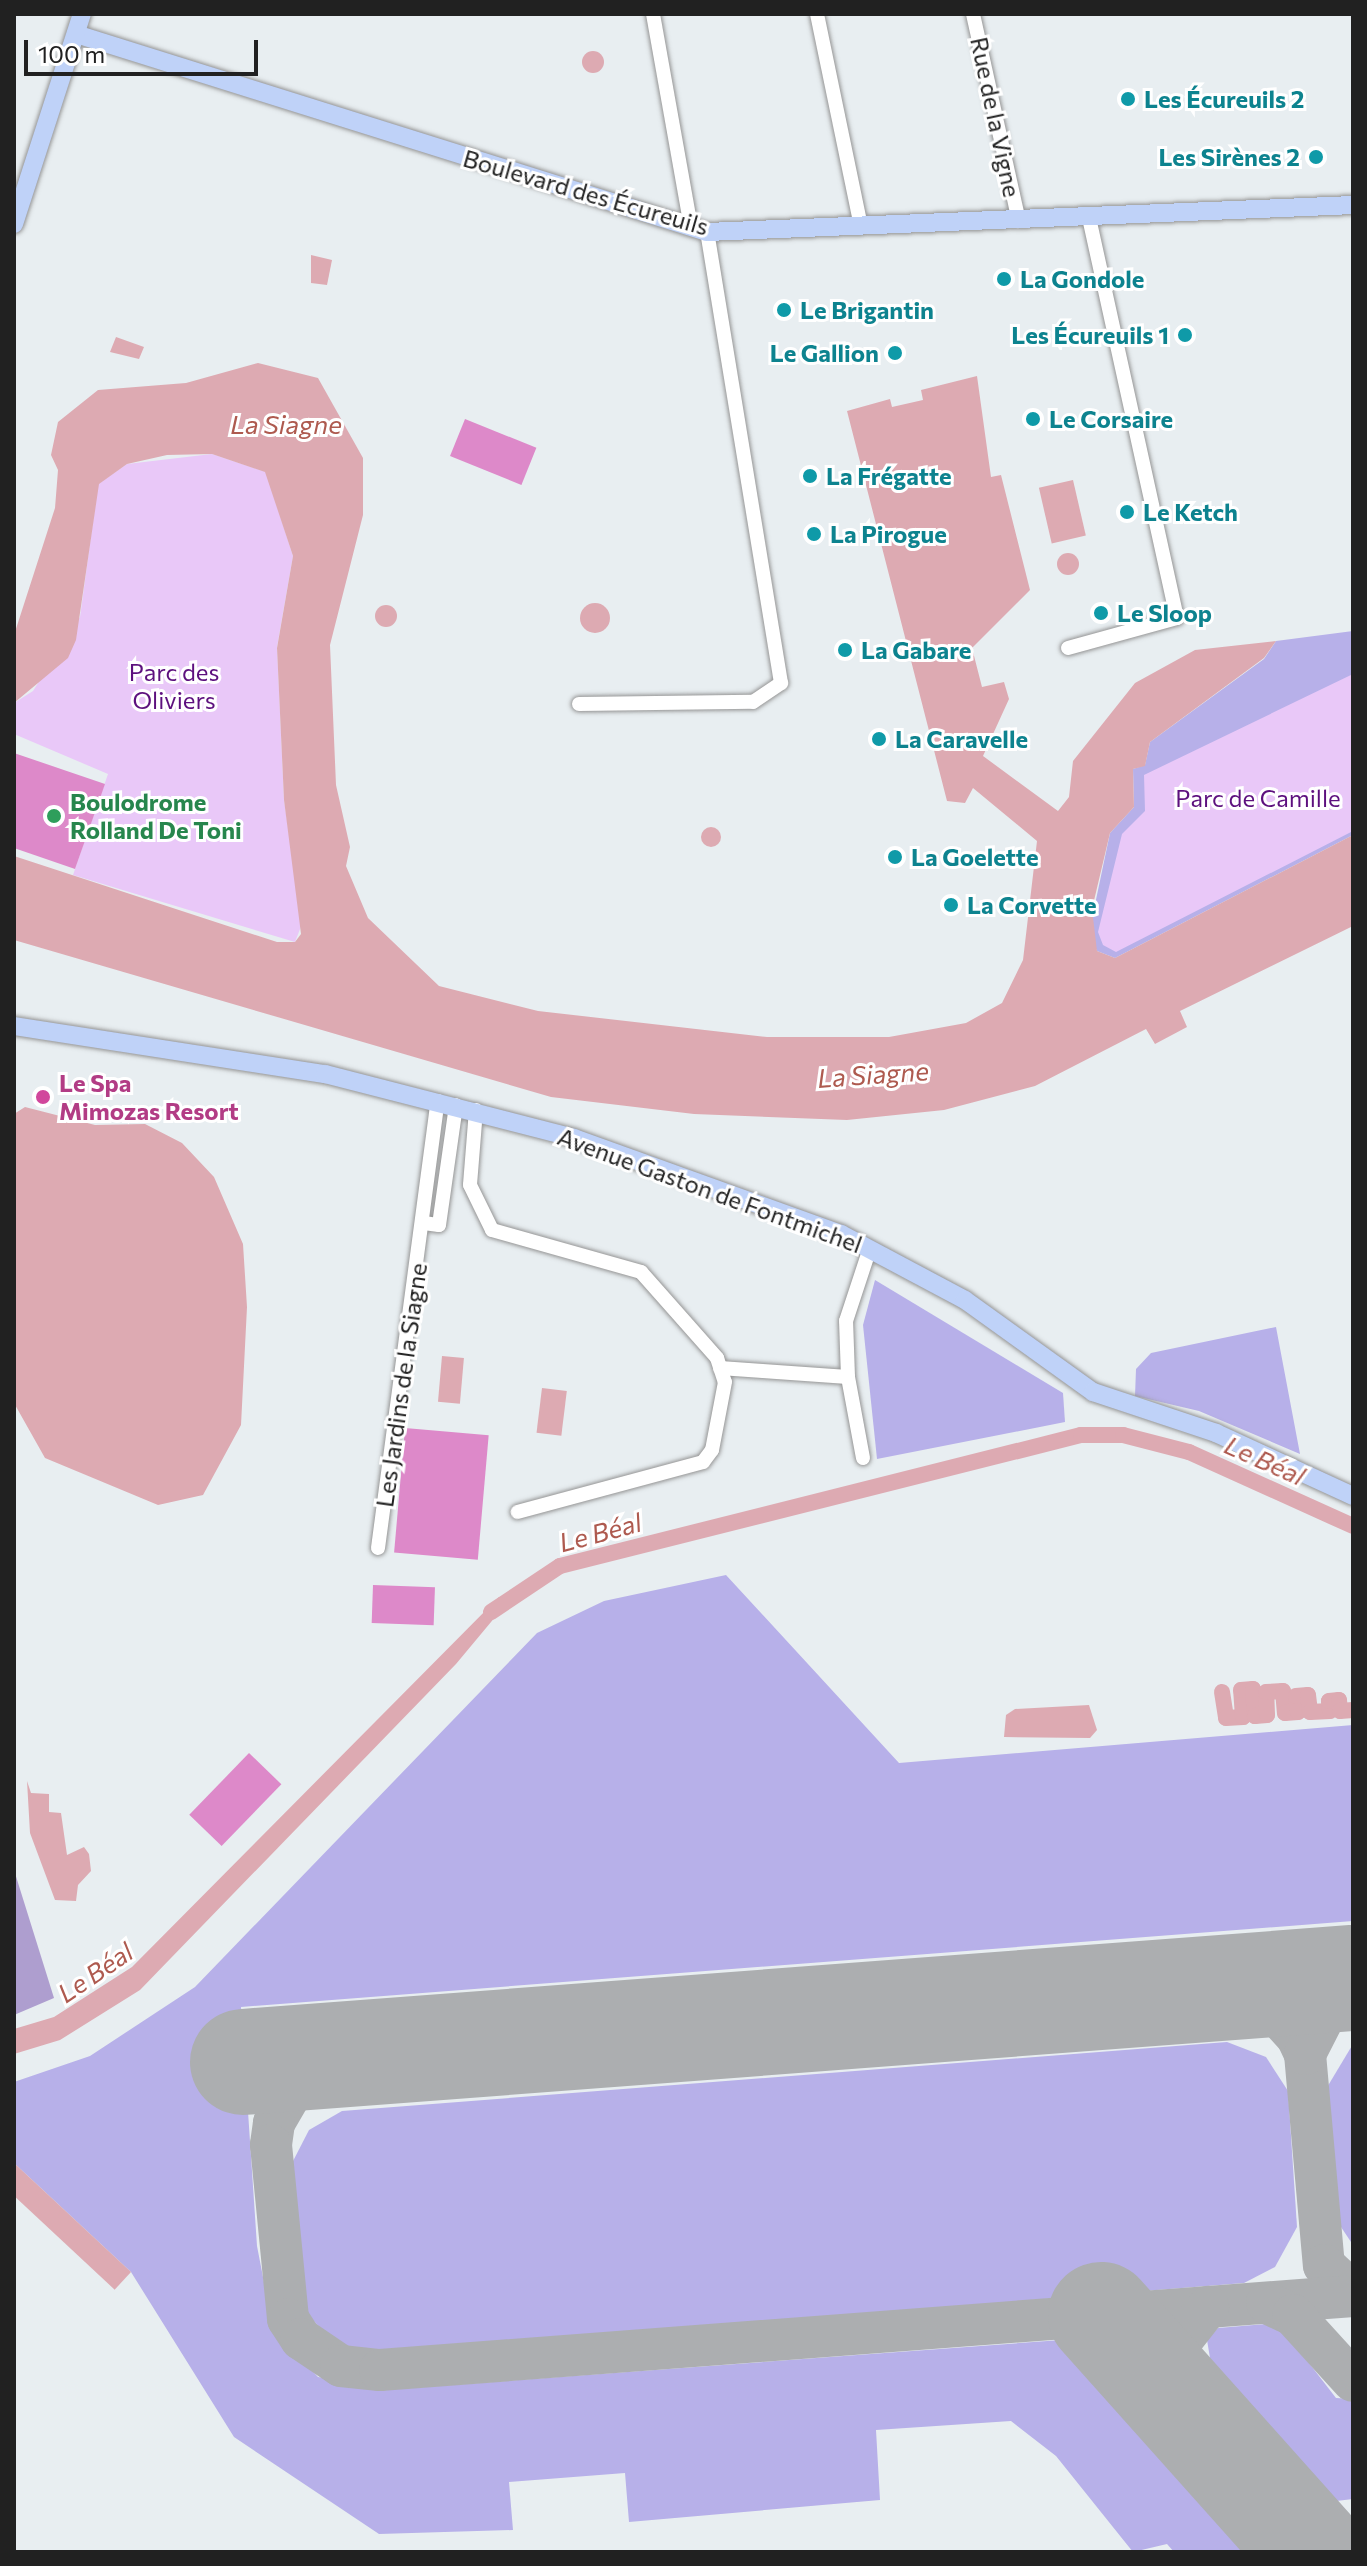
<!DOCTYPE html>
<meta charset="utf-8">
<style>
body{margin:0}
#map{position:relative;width:1367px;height:2566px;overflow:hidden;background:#e8eef1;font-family:Commissioner,sans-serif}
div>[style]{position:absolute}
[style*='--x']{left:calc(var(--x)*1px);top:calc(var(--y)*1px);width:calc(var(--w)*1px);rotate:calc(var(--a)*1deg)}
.grass>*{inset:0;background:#b7b0e9}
.forest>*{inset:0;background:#ae9ecf}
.park>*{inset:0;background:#e9c8f8}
.pitch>*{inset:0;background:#dd89c9;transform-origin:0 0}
.water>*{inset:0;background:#ddaab2;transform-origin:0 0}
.round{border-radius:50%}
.canal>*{height:16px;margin:-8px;padding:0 8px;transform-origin:8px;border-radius:8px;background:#ddaab2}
.taxiway>*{height:42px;margin:-21px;padding:0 21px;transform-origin:21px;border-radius:21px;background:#acaeb0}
.runway>*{height:106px;margin:-53px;padding:0 53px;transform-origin:53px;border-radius:53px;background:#acaeb0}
.roads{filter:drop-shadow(0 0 2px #959595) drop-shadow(0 0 2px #959595)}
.street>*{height:14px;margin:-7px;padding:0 7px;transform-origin:7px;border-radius:7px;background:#fff}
.secondary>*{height:18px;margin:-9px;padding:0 9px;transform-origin:9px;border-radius:9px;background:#bfd2f8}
.dots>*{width:22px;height:22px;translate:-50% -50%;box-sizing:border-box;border:4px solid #fff;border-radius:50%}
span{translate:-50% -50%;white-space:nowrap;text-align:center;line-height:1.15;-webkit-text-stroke:6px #fff;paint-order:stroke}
.culture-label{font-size:24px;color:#0d838f;font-weight:700}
.left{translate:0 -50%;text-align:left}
.right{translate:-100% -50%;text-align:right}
.street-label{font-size:24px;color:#212121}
.park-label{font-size:24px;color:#5d107e}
.leisure-label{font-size:24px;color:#27864d;font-weight:700}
.hotel-label{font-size:24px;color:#b23c85;font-weight:700}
.water-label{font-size:26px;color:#ae5a4f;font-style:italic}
.frame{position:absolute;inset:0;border:16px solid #212121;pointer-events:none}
.scale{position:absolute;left:24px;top:40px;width:234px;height:36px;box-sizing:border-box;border:4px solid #212121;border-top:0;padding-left:10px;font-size:24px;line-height:28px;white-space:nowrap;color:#212121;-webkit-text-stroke:6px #fff;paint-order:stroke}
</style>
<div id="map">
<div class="grass">
<i style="clip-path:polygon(1353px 631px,1353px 835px,1115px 958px,1097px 951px,1089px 933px,1110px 833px,1134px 807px,1133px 769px,1145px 765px,1150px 742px,1264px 659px,1276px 641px)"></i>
<i style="clip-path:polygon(875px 1280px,1063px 1393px,1065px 1422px,877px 1459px,863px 1325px)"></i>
<i style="clip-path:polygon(1276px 1327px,1300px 1454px,1199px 1411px,1135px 1396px,1136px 1369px,1151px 1353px)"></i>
<i style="clip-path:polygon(726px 1575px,899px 1763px,1353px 1725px,1353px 1921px,241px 2007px,257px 2246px,273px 2329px,318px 2377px,397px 2389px,1061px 2340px,1107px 2376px,1265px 2552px,1174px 2552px,1167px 2544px,1133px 2552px,1056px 2456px,1011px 2421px,876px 2430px,880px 2500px,629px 2522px,625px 2473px,509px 2482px,513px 2530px,379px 2534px,234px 2437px,131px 2272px,14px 2163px,14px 2082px,90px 2056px,195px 1987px,537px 1633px,604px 1601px)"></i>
<i style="clip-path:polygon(1227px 2042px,1266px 2057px,1288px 2091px,1297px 2227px,1275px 2267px,1244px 2283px,374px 2353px,335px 2343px,299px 2306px,291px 2165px,309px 2130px,342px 2111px)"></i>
<i style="clip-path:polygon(1353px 2044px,1353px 2245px,1337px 2221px,1326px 2089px)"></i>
<i style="clip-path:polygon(1278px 2323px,1336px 2398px,1353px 2399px,1353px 2499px,1328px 2502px,1213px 2376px,1207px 2340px,1218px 2328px)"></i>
</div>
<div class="forest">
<i style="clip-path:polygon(14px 1870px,54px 1998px,14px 2015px)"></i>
</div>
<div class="park">
<i style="clip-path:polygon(212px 454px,266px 472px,293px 556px,277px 647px,284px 800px,302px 924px,295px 942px,73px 875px,108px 774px,14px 734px,14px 703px,33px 691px,80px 617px,98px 484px,127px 464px)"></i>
<i style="clip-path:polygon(1353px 674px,1353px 831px,1116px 952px,1103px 945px,1098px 932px,1122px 834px,1145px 811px,1144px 775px)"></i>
</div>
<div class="pitch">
<i style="left:465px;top:419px;width:77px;height:40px;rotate:22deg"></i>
<i style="clip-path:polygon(14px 753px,105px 784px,75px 869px,14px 848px)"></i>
<i style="left:405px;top:1428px;width:84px;height:125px;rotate:5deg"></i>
<i style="left:373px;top:1585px;width:62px;height:38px;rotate:2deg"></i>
<i style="left:249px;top:1753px;width:45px;height:86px;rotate:44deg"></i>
</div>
<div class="water">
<i class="round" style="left:582px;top:51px;width:22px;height:22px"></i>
<i style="clip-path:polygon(311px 255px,332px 260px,327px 285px,311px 283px)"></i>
<i style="clip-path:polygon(116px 337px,144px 347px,139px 359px,110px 352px)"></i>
<i style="clip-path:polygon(258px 363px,318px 378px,363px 458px,363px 515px,330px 645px,336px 785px,350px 847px,346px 866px,368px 918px,439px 986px,538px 1011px,767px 1037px,889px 1037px,966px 1023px,1002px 1003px,1023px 960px,1037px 841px,973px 788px,965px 803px,947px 801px,847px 411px,890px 399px,892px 407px,923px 400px,921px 390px,977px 376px,991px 477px,1001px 475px,1030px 590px,972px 648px,982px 687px,1004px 682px,1009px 699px,983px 756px,1058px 811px,1069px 797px,1073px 761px,1135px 683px,1195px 650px,1276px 641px,1264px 658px,1150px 742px,1145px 766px,1133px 769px,1134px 807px,1110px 833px,1092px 909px,1097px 951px,1115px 958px,1353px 835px,1353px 926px,1180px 1011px,1187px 1027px,1155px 1044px,1146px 1029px,1035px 1086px,944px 1110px,847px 1120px,694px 1114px,551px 1097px,14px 940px,14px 856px,277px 942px,295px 942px,301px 934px,284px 800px,277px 648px,293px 556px,265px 472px,212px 454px,167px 455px,127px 464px,99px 484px,76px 640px,68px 658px,14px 703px,14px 635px,55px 508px,58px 470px,51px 455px,58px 422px,98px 390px,186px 383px)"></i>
<i style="left:1073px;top:480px;width:57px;height:35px;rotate:77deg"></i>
<i class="round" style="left:1057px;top:553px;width:22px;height:22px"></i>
<i class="round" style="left:580px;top:603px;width:30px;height:30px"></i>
<i class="round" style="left:375px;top:605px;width:22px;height:22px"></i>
<i class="round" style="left:701px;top:827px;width:20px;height:20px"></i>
<i style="clip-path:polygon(25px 1107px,95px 1125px,145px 1124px,182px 1143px,214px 1177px,243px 1244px,247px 1307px,241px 1425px,203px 1495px,158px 1505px,45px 1458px,14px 1403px,14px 1114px)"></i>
<i style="left:442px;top:1356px;width:22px;height:46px;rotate:5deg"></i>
<i style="left:542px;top:1388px;width:25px;height:45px;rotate:7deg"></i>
<i style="clip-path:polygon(499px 1597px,506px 1604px,456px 1664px,140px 1990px,60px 2040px,14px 2054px,14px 2029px,54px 2017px,132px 1967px)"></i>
<i style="clip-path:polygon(1089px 1705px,1097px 1730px,1090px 1738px,1004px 1737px,1006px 1715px,1015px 1709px)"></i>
<i style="clip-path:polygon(27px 1781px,31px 1793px,49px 1794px,49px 1812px,61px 1813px,67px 1855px,84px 1847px,89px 1854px,91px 1871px,78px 1885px,76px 1901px,55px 1900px,30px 1833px)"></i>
<i style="left:14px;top:2163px;width:160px;height:24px;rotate:43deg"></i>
</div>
<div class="canal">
<i style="--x:491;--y:1612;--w:83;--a:-33.7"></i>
<i style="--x:560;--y:1566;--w:537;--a:-14.11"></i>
<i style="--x:1081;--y:1435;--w:42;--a:0"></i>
<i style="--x:1123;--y:1435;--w:68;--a:14.4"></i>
<i style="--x:1189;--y:1452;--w:180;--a:24.3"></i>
<i style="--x:1222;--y:1692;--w:26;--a:81"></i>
<i style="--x:1226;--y:1718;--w:17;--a:-3"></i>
<i style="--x:1243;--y:1717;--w:27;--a:-94"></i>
<i style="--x:1241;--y:1690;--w:12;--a:-5"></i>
<i style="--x:1253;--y:1689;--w:27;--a:86"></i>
<i style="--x:1255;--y:1716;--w:12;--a:-5"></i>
<i style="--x:1267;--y:1715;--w:23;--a:-92"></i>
<i style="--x:1266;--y:1692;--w:17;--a:-3"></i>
<i style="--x:1283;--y:1691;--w:22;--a:85"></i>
<i style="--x:1285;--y:1713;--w:13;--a:-4"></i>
<i style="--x:1298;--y:1712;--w:16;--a:-97"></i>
<i style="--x:1296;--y:1696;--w:12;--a:-5"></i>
<i style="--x:1308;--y:1695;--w:17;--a:83"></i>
<i style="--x:1310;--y:1712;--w:20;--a:-3"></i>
<i style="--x:1330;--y:1711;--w:10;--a:-96"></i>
<i style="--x:1329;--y:1701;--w:10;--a:-6"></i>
<i style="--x:1339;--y:1700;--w:11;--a:85"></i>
<i style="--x:1340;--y:1711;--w:13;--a:-4"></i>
</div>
<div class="taxiway">
<i style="--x:1202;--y:1990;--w:68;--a:12.8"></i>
<i style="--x:1268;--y:2005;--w:43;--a:47.8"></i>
<i style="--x:1297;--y:2037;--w:19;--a:65"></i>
<i style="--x:1305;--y:2054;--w:212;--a:84.9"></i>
<i style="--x:1324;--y:2265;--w:40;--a:43"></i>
<i style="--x:366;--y:2053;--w:55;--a:163.2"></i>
<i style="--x:313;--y:2069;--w:23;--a:137"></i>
<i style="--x:296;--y:2085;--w:44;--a:120.1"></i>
<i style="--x:274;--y:2123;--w:22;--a:98"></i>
<i style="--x:271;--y:2145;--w:175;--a:84.4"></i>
<i style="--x:288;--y:2319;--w:24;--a:57"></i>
<i style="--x:301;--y:2339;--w:48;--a:34"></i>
<i style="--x:341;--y:2366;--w:39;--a:6"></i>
<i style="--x:380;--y:2370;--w:976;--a:-4.35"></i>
<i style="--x:1305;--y:2054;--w:55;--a:-63"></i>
<i style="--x:1330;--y:2005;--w:28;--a:-35"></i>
<i style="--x:1267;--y:2303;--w:29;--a:25"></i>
<i style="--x:1293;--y:2315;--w:89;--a:47.7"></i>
<i style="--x:1181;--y:2405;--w:55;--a:-97.3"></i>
<i style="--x:1174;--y:2350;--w:55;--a:-51.7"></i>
</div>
<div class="runway">
<i style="--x:243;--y:2062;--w:1113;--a:-4.33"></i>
<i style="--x:1101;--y:2315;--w:318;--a:48.2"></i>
</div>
<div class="roads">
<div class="street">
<i style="--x:653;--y:14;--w:216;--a:79.9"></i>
<i style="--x:817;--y:14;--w:217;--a:78.3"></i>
<i style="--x:973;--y:14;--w:212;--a:77.5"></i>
<i style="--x:1068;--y:648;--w:113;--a:-15.4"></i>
<i style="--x:1177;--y:618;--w:410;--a:-102.4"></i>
<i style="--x:579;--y:704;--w:174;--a:-0.7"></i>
<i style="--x:753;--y:702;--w:34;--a:-34"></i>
<i style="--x:781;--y:683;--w:457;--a:-99.3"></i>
<i style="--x:476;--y:1110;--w:75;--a:94.6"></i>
<i style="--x:470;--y:1185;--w:50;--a:63.9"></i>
<i style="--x:492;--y:1230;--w:155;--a:15.7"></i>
<i style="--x:641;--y:1272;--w:115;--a:48.5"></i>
<i style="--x:717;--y:1358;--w:25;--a:72"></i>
<i style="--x:725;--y:1382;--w:69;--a:100.8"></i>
<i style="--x:712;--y:1450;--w:15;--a:127"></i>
<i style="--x:703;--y:1462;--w:192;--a:164.9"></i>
<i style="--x:424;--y:1223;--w:15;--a:8"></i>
<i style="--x:439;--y:1225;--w:121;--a:-81.9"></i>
<i style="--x:720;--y:1368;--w:128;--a:4"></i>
<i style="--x:863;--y:1458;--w:82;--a:-100.5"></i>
<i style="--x:848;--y:1377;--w:56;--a:-92"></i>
<i style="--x:846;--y:1321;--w:77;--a:-71.8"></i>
<i style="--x:378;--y:1548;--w:451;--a:-82.4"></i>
</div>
<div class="secondary">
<i style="--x:76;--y:34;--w:661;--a:17.42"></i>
<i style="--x:707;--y:232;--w:647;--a:-2.39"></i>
<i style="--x:14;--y:224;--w:221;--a:-72.1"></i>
<i style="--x:14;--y:1026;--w:315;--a:8.8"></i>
<i style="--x:325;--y:1074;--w:257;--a:14.4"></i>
<i style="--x:574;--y:1138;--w:284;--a:19.8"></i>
<i style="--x:841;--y:1234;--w:140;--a:28"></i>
<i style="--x:965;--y:1300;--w:158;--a:35.7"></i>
<i style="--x:1093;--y:1392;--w:130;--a:18.4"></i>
<i style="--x:1216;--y:1433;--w:151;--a:24.7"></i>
</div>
</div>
<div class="dots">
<i style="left:1128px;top:99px;background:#0f9aa8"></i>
<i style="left:1316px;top:157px;background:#0f9aa8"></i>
<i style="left:1004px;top:279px;background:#0f9aa8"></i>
<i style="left:784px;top:310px;background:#0f9aa8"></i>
<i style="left:1185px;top:335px;background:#0f9aa8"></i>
<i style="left:895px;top:353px;background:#0f9aa8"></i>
<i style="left:1033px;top:419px;background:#0f9aa8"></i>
<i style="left:810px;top:476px;background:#0f9aa8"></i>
<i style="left:1127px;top:512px;background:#0f9aa8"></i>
<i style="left:814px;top:534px;background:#0f9aa8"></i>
<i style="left:1101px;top:613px;background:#0f9aa8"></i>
<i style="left:845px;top:650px;background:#0f9aa8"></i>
<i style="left:879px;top:739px;background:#0f9aa8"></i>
<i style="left:54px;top:816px;background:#2e9e5b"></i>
<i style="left:895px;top:857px;background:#0f9aa8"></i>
<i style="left:951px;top:905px;background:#0f9aa8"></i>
<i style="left:43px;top:1097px;background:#d1479c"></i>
</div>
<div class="culture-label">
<span class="left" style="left:1144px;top:99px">Les Écureuils 2</span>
<span class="right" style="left:1300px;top:157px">Les Sirènes 2</span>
<span class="left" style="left:1020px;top:279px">La Gondole</span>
<span class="left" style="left:800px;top:310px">Le Brigantin</span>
<span class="right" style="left:1169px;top:335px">Les Écureuils 1</span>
<span class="right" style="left:879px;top:353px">Le Gallion</span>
<span class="left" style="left:1049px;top:419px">Le Corsaire</span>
<span class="left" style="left:826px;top:476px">La Frégatte</span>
<span class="left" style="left:1143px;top:512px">Le Ketch</span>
<span class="left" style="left:830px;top:534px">La Pirogue</span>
<span class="left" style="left:1117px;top:613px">Le Sloop</span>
<span class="left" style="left:861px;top:650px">La Gabare</span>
<span class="left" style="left:895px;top:739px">La Caravelle</span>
<span class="left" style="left:911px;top:857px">La Goelette</span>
<span class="left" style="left:967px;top:905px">La Corvette</span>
</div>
<div class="street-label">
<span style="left:996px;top:117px;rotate:78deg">Rue de la Vigne</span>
<span style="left:586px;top:192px;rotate:16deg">Boulevard des Écureuils</span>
<span style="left:710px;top:1190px;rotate:20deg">Avenue Gaston de Fontmichel</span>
<span style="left:401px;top:1385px;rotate:-82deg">Les Jardins de la Siagne</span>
</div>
<div class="park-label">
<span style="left:174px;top:686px">Parc des<br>Oliviers</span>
<span style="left:1258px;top:798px">Parc de Camille</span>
</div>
<div class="leisure-label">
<span class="left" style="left:70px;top:816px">Boulodrome<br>Rolland De Toni</span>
</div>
<div class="hotel-label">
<span class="left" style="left:59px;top:1097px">Le Spa<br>Mimozas Resort</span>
</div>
<div class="water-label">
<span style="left:286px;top:424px">La Siagne</span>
<span style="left:873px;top:1074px;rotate:-4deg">La Siagne</span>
<span style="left:1265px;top:1460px;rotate:24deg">Le Béal</span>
<span style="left:600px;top:1532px;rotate:-15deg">Le Béal</span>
<span style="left:95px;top:1972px;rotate:-34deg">Le Béal</span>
</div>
<div class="frame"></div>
<div class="scale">100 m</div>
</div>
